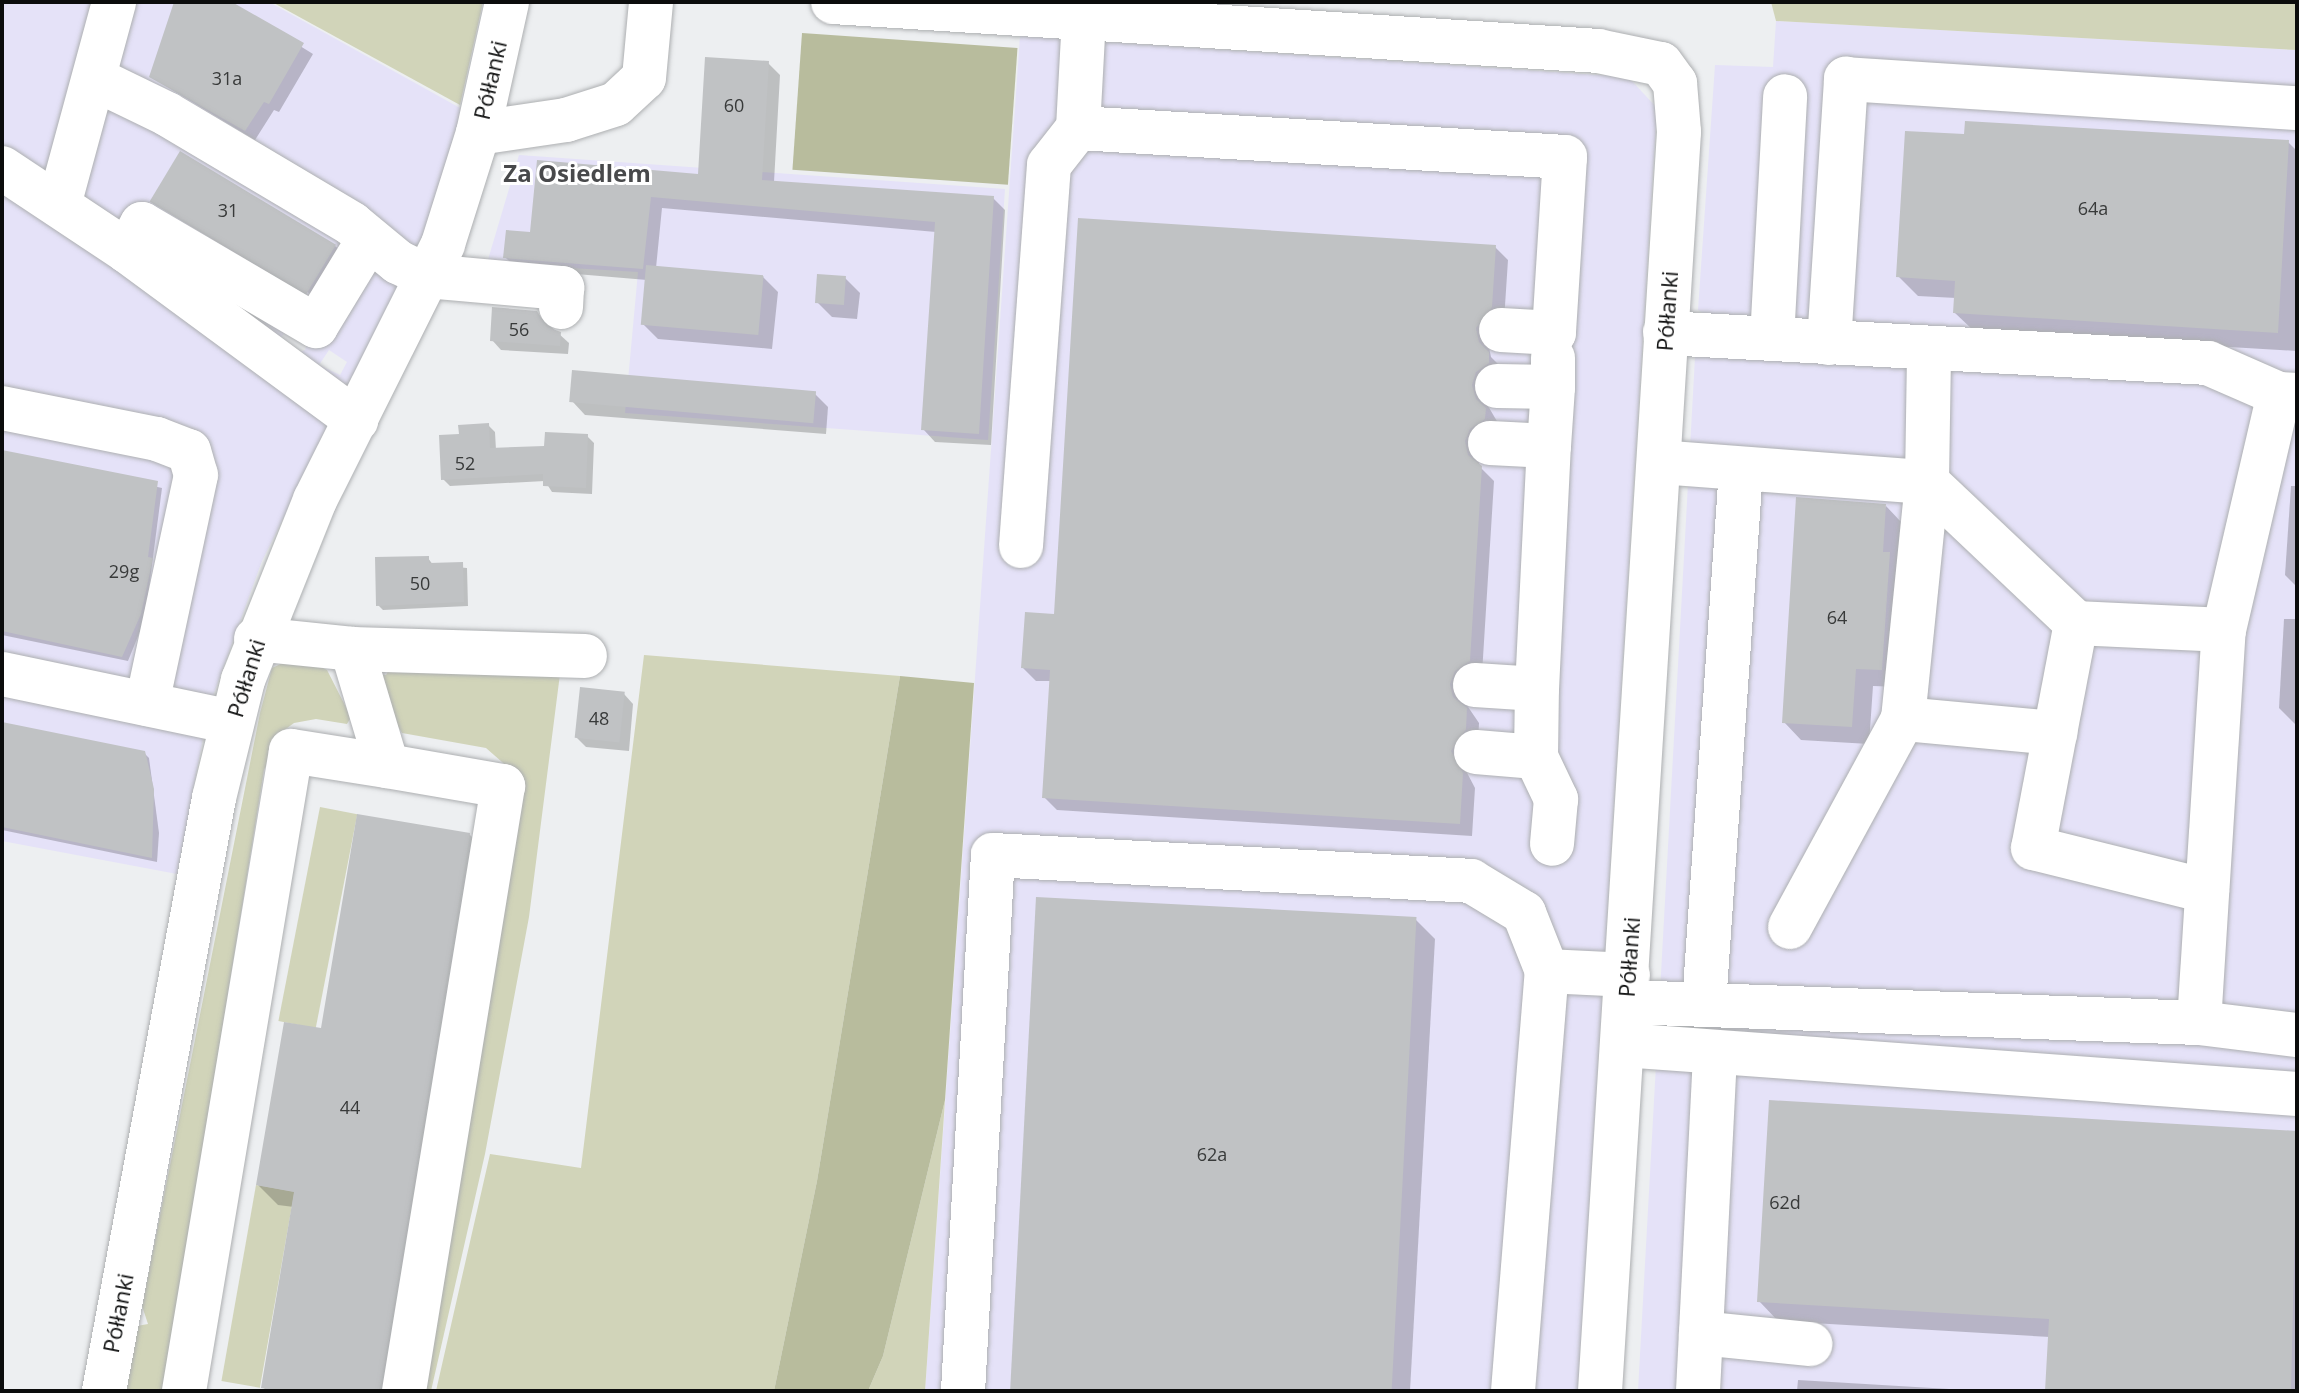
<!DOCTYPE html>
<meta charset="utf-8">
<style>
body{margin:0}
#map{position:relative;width:2299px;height:1393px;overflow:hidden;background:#edeff1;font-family:"Open Sans",sans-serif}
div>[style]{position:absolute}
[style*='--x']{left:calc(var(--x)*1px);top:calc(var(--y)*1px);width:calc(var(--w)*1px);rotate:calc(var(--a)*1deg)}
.industrial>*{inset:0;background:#e5e2f8}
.green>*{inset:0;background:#d1d4b9;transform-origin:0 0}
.forest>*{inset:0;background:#b8bc9d;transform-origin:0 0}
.shadow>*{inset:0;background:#0003}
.building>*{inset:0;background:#c0c2c4;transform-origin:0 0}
.roads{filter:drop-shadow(0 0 2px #adafb1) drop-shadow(0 0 2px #adafb1)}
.minor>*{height:44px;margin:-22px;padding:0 22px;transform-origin:22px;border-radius:22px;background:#fff}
span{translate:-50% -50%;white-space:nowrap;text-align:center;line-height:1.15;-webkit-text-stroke:6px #fff;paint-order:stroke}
.number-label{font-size:18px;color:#383a3a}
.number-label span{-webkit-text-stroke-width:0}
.street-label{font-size:22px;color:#0b0c0c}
.neighbourhood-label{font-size:24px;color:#48494b;font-weight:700}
.frame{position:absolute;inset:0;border:4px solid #0b0c0c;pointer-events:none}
</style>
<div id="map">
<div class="industrial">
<i style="clip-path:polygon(evenodd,2px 2px,269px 2px,462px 109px,422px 243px,262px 561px,209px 707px,177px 874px,2px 841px,2px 191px,84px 198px,2px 145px,2px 2px,288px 330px,307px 344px,305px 350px,300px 352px,280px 338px,288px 330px,2px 2px,329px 350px,347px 362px,340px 375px,319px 365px,329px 350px)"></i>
<i style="clip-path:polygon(1776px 21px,2297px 50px,2297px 1391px,1638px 1391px,1695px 357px,1720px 347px,1722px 325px,1698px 310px,1715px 65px,1773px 67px)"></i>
<i style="clip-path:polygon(1020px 36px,1614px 76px,1631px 80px,1657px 108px,1578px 1391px,925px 1391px)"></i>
<i style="clip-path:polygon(519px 155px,1005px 189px,988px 440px,625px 413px,638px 272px,487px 263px)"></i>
</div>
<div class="green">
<i style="clip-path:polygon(272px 2px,483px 2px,460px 105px)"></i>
<i style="clip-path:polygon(1771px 2px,2297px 2px,2297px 50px,1776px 21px)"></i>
<i style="clip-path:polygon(644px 655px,900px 676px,817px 1181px,774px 1391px,436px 1391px,490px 1154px,581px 1168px)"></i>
<i style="clip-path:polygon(287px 661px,309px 661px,327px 670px,351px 717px,347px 724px,316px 719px,294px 723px,283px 731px,264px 770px,164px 1391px,125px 1391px,137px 1326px,148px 1324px,142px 1306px,260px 713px,272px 668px)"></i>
<i style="clip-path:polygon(391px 666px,560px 674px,529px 917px,485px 1154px,431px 1391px,421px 1391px,510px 769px,486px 748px,402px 733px,381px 700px,374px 674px,386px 675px)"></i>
<i style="left:320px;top:807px;width:38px;height:218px;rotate:11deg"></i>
<i style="clip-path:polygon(945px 1100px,925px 1391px,868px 1391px,883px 1356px)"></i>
<i style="left:256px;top:1185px;width:39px;height:199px;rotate:10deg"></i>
</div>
<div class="forest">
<i style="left:802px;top:33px;width:216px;height:137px;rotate:4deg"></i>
<i style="clip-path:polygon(900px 676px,974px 683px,945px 1100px,883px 1356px,868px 1391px,774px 1391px,817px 1181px)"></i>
</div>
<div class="shadow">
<i style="clip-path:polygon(176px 2px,229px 2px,313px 54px,279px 112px,274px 110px,255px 140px,151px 77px)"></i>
<i style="clip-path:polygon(768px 63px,780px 75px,774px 182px,993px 198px,1005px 210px,991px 445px,935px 442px,924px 430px,936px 232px,662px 208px,656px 268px,763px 277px,778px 292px,772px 349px,658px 339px,643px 324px,647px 280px,517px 269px,505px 257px,532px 234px,700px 176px)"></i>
<i style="clip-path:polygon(2288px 142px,2297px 151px,2297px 351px,1975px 332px,1955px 313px,1956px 298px,1918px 296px,1898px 276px)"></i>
<i style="clip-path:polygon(152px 201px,335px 246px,341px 251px,314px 296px)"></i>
<i style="clip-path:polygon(1495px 247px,1508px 260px,1504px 321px,1488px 342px,1491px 357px,1501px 367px,1484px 399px,1498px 423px,1477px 455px,1480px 467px,1494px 481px,1482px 674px,1462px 698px,1479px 723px,1478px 743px,1463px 765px,1475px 788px,1472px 836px,1057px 810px,1044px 797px,1051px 681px,1036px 681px,1023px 668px,1055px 616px)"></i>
<i style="clip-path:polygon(845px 278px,860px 293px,857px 319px,832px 317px,817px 302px)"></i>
<i style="clip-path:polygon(536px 313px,569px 343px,568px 354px,501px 350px,492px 340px)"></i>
<i style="clip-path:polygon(815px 394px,828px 407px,826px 434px,585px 415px,572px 401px)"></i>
<i style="clip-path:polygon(488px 425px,495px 432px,496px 450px,546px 448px,587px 436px,594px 443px,592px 494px,552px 492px,545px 481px,450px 486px,443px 479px,461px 436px)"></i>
<i style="clip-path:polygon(2px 452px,162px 488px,145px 619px,128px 661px,2px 635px)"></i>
<i style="clip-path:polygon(2291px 486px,2297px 486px,2297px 587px,2285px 575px)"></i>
<i style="clip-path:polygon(1886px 506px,1903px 524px,1899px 687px,1873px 686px,1869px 744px,1801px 740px,1784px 722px)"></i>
<i style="clip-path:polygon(428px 558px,433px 565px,467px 568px,468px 606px,383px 610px,378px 605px)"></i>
<i style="clip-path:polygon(2284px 619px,2297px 619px,2297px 726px,2279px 708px)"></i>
<i style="clip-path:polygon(624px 694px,633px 704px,629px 751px,586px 747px,576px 737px)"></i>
<i style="clip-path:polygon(2px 724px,144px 753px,149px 758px,159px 833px,157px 862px,2px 830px)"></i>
<i style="clip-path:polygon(469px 834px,489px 854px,404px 1391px,267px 1391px,263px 1387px,294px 1207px,278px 1205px,258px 1185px)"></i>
<i style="clip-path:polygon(1415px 919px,1435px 939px,1410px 1391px,1010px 1391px)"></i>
<i style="clip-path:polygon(1771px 1102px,2297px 1133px,2297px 1391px,2047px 1391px,2050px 1337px,1778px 1321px,1759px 1301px)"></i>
<i style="clip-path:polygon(1798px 1380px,1983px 1391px,1797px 1391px)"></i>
</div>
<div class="building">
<i style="clip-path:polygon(174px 2px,232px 2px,304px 43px,269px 104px,264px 102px,245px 131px,149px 77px)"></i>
<i style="clip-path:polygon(705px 57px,769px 61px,762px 180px,994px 196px,979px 434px,921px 430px,935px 222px,651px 197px,643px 269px,503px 258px,506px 230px,530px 232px,537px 160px,698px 174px)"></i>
<i style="clip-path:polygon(1965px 121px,2289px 140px,2278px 333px,1953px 313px,1955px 281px,1896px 277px,1905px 131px,1964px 134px)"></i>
<i style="left:180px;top:151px;width:182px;height:59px;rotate:31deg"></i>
<i style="clip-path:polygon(1078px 218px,1496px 245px,1492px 307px,1476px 328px,1479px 342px,1489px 352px,1489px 363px,1476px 372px,1472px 385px,1476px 399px,1486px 408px,1485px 419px,1470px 429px,1465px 441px,1468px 455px,1482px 466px,1470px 661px,1455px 671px,1450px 684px,1453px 697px,1467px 708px,1466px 729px,1451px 751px,1463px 773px,1460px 824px,1042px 798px,1050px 670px,1021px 668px,1025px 612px,1054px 614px)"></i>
<i style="left:646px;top:265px;width:118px;height:60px;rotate:5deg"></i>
<i style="left:817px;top:274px;width:29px;height:29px;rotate:4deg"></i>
<i style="clip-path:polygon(492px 307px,537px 311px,547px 327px,561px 332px,560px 346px,490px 341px)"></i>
<i style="left:572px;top:370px;width:245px;height:32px;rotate:5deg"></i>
<i style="clip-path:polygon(489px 423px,490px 448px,544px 446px,545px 432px,588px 434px,586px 488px,543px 486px,543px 474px,441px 480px,439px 435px,459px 434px,458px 425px)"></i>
<i style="clip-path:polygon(2px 450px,158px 481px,148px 557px,153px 558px,141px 614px,122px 657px,2px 631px)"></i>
<i style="clip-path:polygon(1796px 497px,1886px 504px,1883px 552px,1890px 552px,1882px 670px,1856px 669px,1852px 727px,1782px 723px)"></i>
<i style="clip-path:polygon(429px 556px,429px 563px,463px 562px,464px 602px,376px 606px,375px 557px)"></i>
<i style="left:580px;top:687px;width:45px;height:51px;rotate:6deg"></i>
<i style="clip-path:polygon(2px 722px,145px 751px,154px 789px,152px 858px,2px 827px)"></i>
<i style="clip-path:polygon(357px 814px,470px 833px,380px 1391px,279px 1391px,261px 1388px,294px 1192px,256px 1185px,284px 1022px,321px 1028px)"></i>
<i style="left:1036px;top:897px;width:381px;height:495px;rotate:3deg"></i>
<i style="clip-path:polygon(1769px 1100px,2297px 1131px,2291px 1391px,2045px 1391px,2049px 1319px,1757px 1302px)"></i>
</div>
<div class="roads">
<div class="minor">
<i style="--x:833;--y:2;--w:767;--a:3.66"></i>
<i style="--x:1598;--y:51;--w:64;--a:11.7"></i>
<i style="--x:1661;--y:64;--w:24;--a:54"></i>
<i style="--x:1675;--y:83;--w:49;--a:85.3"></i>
<i style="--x:1679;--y:132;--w:1261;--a:93.59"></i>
<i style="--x:95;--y:79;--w:80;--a:25.9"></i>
<i style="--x:167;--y:114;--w:215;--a:30.7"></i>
<i style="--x:352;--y:224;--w:60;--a:39.6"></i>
<i style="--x:398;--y:262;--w:32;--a:26"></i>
<i style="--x:427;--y:276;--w:136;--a:5.1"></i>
<i style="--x:562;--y:288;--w:19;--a:93"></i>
<i style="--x:1078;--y:128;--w:488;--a:3.4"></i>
<i style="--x:1565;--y:157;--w:176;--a:93.6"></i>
<i style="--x:1554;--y:333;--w:53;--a:-176.8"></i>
<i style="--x:478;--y:133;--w:89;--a:-8.4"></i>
<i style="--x:566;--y:120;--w:52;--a:-17.7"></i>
<i style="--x:616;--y:104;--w:38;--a:-43"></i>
<i style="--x:644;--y:78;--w:76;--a:-84.7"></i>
<i style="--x:2;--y:168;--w:150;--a:33.6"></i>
<i style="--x:127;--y:251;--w:285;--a:36.4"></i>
<i style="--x:59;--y:205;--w:210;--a:-74.8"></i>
<i style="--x:127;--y:251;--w:31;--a:-61"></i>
<i style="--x:142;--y:224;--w:202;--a:30.4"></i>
<i style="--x:316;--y:326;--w:102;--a:-58.7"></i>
<i style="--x:1665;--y:333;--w:544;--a:3.16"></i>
<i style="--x:2208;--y:363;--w:77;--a:23.6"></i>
<i style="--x:2279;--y:394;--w:18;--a:3"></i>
<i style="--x:1772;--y:339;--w:243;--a:-86.9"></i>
<i style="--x:1829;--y:343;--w:265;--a:-86.3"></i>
<i style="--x:1846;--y:79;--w:452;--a:3.7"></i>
<i style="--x:1497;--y:386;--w:56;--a:1"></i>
<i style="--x:1553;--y:387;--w:29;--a:-90"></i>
<i style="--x:2;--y:408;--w:158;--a:11.3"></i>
<i style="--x:157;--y:439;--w:34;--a:21"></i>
<i style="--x:189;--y:451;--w:25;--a:74"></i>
<i style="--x:196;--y:475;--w:234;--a:102.1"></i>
<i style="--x:1490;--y:443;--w:59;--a:2.9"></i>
<i style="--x:1549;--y:446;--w:59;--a:-86.1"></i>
<i style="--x:1659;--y:462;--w:269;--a:4.3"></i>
<i style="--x:1927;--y:482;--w:134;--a:-89.1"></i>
<i style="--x:1021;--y:546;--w:382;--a:-85.8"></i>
<i style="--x:1049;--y:165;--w:47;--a:-51.9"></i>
<i style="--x:1078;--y:128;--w:110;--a:-86.9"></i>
<i style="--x:2076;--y:623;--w:229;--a:100.8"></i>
<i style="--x:2033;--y:848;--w:179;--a:13.9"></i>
<i style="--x:256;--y:639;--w:97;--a:5.9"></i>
<i style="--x:352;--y:649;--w:233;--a:1.7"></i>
<i style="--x:352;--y:649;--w:122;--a:73.3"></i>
<i style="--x:387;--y:766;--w:118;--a:9.8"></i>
<i style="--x:503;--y:786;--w:613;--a:99.29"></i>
<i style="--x:2;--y:674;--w:235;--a:11.8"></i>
<i style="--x:1475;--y:685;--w:62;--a:3.7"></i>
<i style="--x:1537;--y:689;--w:243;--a:-87.2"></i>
<i style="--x:1903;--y:719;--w:238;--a:-84.2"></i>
<i style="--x:1927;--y:482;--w:205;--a:43.4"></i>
<i style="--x:2076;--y:623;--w:148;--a:2.7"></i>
<i style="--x:2224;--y:630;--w:242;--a:-76.9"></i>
<i style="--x:1476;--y:752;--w:60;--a:4.8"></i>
<i style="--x:1536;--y:757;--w:68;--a:-89.2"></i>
<i style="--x:1536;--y:757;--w:47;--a:64.5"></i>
<i style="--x:1556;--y:799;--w:45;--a:95.1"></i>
<i style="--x:1790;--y:927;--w:237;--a:-61.5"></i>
<i style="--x:1903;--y:719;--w:153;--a:5.3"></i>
<i style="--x:1626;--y:1002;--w:573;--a:2.1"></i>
<i style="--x:2199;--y:1023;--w:394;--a:-86.4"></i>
<i style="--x:1704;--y:1004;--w:535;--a:-86.04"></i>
<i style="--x:2199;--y:1023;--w:99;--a:7"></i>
<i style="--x:1623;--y:1045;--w:676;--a:4.16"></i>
<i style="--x:1701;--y:1333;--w:110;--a:5.8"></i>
<i style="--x:104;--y:1391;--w:603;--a:-79.49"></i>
<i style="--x:214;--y:798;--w:122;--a:-76.2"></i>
<i style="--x:243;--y:680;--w:194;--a:-68.2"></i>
<i style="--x:315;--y:500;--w:286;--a:-63.4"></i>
<i style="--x:443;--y:244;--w:116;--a:-72.5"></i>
<i style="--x:478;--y:133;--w:134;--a:-77.5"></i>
<i style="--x:184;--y:1391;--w:649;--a:-80.51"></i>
<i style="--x:291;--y:751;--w:97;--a:8.9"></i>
<i style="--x:963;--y:1391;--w:537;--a:-86.8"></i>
<i style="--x:993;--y:855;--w:479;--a:3.1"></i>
<i style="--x:1471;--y:881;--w:62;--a:31.1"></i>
<i style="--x:1524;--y:913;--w:62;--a:68.4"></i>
<i style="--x:1513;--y:1391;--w:421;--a:-85.4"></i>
<i style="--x:1547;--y:971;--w:81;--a:2.8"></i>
<i style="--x:1698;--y:1391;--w:337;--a:-87.1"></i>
</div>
</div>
<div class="number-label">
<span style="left:227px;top:78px">31a</span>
<span style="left:734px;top:105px">60</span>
<span style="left:2093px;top:208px">64a</span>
<span style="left:228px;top:210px">31</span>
<span style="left:519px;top:329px">56</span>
<span style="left:465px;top:463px">52</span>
<span style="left:124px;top:571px">29g</span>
<span style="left:420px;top:583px">50</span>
<span style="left:1837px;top:617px">64</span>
<span style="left:599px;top:718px">48</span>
<span style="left:350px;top:1107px">44</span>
<span style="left:1212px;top:1154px">62a</span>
<span style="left:1785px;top:1202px">62d</span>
</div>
<div class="street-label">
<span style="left:490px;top:80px;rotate:-77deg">Półłanki</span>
<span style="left:1667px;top:311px;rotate:-86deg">Półłanki</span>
<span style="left:246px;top:678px;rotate:-73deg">Półłanki</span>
<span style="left:1629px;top:957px;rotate:-86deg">Półłanki</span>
<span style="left:118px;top:1313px;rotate:-79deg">Półłanki</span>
</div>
<div class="neighbourhood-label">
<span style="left:577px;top:173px">Za Osiedlem</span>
</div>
<div class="frame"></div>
</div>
